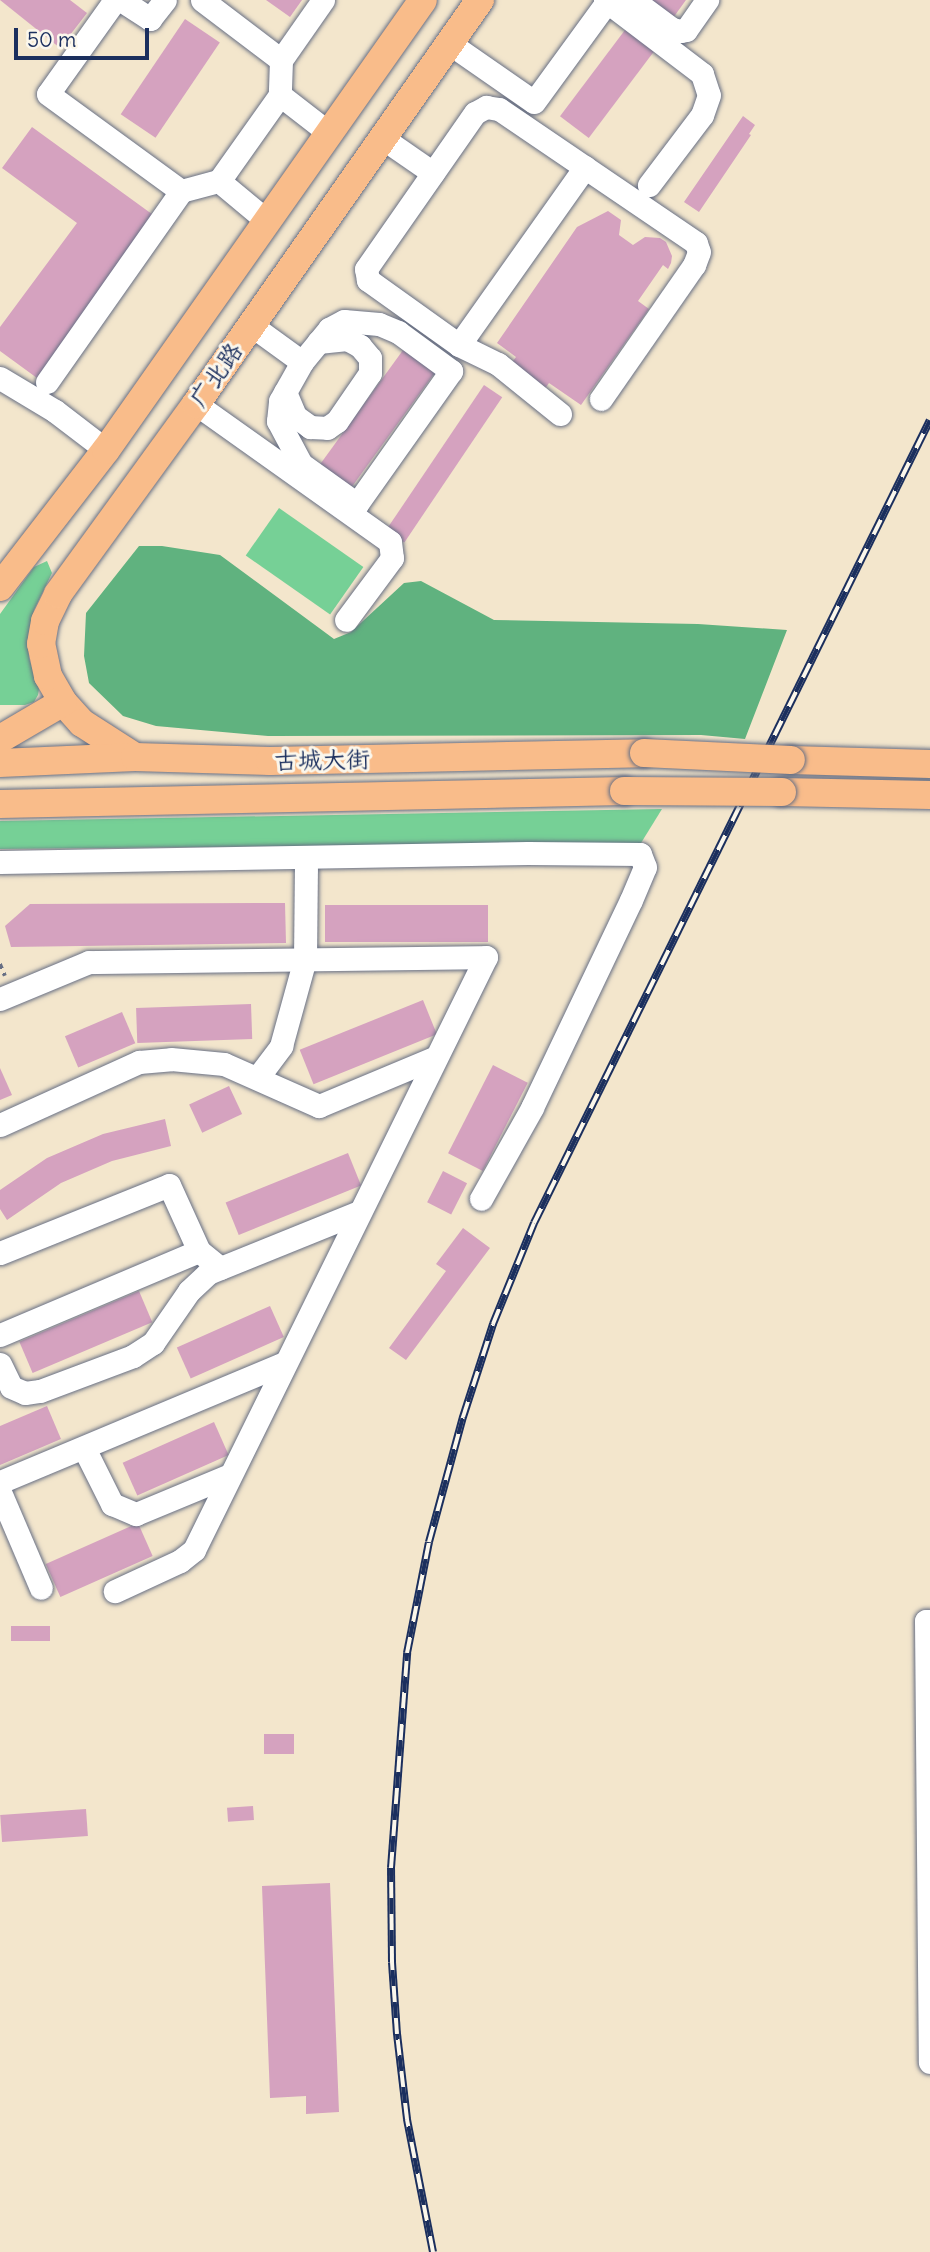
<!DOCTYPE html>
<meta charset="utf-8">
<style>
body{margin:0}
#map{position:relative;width:930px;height:2252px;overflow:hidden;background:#f3e6cc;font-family:Delius,"LXGW WenKai TC",sans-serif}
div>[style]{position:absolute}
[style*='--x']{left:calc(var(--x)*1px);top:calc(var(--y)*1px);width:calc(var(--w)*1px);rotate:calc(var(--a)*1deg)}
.green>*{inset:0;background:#76d096;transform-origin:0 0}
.forest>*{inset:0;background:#60b27f}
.building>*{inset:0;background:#d5a2bf;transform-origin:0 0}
.path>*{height:3.5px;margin-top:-1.75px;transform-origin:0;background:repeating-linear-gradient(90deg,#676f84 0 5px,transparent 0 10px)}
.roads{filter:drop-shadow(0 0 2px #676f84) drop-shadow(0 0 2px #676f84)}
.minor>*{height:23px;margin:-11.5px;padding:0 11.5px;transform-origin:11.5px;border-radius:11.5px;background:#fff}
.major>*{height:28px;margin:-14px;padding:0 14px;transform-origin:14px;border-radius:14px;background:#f9bc8a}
.rail>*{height:8px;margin-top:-4px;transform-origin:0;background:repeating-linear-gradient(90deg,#fbf7ec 0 16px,#1b2f5e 0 32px);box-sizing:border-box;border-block:2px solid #1b2f5e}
.bridges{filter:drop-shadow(0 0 2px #676f84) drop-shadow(0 0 2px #676f84)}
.major-bridge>*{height:28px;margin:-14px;padding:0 14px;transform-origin:14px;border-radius:14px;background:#f9bc8a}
span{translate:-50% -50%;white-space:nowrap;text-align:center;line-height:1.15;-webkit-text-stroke:6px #fbf7ec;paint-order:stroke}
.street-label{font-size:24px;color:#1b2f5e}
.scale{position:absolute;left:14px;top:28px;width:135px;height:32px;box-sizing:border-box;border:4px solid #1b2f5e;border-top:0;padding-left:9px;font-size:21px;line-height:24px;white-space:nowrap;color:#1b2f5e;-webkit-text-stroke:5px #fbf7ec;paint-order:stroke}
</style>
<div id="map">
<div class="green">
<i style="left:279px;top:508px;width:103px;height:58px;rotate:35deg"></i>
<i style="clip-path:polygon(47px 561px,52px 573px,34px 610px,28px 637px,29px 658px,39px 689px,38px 695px,34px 702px,25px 705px,0 705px,0 614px,34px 567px)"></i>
<i style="clip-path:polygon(662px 809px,641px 843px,0 849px,0 821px)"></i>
</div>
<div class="forest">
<i style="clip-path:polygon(139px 546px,162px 546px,220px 555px,334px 639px,351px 632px,404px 583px,421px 581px,494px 620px,698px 624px,787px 630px,745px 739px,701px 735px,268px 736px,156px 726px,123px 716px,89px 683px,84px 656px,86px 613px)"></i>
</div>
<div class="building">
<i style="clip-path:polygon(0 0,70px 0,87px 13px,60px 48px)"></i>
<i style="clip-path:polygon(266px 0,302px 0,290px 17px)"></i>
<i style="clip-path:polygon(646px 0,686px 0,673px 18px)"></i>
<i style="left:185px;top:19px;width:42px;height:115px;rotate:34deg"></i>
<i style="left:628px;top:26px;width:36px;height:113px;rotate:37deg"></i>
<i style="clip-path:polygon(743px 116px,755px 125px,749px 134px,751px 135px,699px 212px,684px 202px)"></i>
<i style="clip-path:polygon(32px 127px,156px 217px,37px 378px,0 351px,0 327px,77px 223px,2px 168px)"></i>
<i style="clip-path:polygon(608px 211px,621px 220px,619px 235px,633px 245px,645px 237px,660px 238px,666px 242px,672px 256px,671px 263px,668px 269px,663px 265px,638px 301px,649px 309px,581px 405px,549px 383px,544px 390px,510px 365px,516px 357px,497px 343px,577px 227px)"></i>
<i style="left:406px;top:346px;width:39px;height:151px;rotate:36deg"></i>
<i style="left:484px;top:385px;width:22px;height:175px;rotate:34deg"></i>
<i style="clip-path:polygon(285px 903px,286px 943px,11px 947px,5px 926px,30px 904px)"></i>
<i style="left:488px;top:905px;width:37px;height:163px;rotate:90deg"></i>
<i style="left:423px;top:1000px;width:37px;height:133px;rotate:68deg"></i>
<i style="left:251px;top:1004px;width:35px;height:115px;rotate:88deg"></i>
<i style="left:122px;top:1012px;width:34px;height:62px;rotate:67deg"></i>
<i style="left:493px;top:1065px;width:39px;height:99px;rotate:27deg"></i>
<i style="clip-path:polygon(0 1068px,12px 1095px,0 1100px)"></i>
<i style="left:229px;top:1086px;width:31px;height:44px;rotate:65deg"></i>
<i style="clip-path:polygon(165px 1119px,171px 1146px,112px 1161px,61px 1183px,7px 1220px,0 1209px,0 1190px,47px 1158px,103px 1134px)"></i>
<i style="left:348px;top:1153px;width:35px;height:132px;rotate:68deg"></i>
<i style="left:443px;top:1171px;width:27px;height:35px;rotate:27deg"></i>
<i style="clip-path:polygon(463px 1228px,490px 1248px,406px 1360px,389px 1348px,446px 1271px,436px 1264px)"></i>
<i style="left:139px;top:1291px;width:34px;height:130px;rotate:67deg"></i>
<i style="left:270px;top:1306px;width:34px;height:102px;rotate:66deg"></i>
<i style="clip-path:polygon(47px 1406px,61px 1439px,0 1465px,0 1426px)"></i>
<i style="left:214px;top:1422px;width:36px;height:100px;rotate:66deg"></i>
<i style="left:138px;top:1523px;width:36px;height:101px;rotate:66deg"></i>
<i style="left:11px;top:1626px;width:39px;height:15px"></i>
<i style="left:294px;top:1734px;width:20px;height:30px;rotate:90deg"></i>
<i style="left:253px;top:1806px;width:14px;height:26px;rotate:86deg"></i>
<i style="left:86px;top:1809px;width:27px;height:86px;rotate:86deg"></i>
<i style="clip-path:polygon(330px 1883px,339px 2112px,306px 2114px,306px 2096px,270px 2098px,262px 1886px)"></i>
</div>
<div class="path">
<i style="--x:0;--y:964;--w:13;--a:67"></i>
</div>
<div class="roads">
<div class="minor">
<i style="--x:115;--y:0;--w:115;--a:125.5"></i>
<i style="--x:48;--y:94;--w:165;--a:36.1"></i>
<i style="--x:121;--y:0;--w:35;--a:33"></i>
<i style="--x:150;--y:19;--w:24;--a:-52"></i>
<i style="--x:202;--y:0;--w:99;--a:37.2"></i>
<i style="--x:323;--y:0;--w:73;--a:125"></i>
<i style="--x:281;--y:60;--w:35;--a:92"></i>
<i style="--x:280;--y:95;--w:62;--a:37.8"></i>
<i style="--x:605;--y:0;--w:122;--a:37.3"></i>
<i style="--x:702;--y:74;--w:22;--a:72"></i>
<i style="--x:709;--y:95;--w:21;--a:109"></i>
<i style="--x:702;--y:115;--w:88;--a:127.1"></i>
<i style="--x:633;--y:0;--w:49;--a:36.6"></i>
<i style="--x:672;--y:29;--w:9;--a:13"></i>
<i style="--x:681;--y:31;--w:5;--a:-11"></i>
<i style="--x:686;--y:30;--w:37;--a:-55"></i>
<i style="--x:449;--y:43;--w:103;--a:34.8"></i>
<i style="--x:534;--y:102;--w:124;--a:-53.9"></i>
<i style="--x:381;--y:137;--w:63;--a:34.7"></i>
<i style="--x:219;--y:181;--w:105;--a:-54.7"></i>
<i style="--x:344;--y:321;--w:35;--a:5"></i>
<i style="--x:379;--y:324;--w:21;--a:23"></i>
<i style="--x:398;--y:332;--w:66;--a:36.3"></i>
<i style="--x:451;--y:371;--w:163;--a:125.3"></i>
<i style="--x:357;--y:504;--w:69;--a:-144.5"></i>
<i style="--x:301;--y:464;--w:49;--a:-118.1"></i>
<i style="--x:278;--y:421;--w:20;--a:-84"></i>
<i style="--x:280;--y:401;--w:45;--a:-60.6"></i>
<i style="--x:302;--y:362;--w:43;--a:-50.7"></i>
<i style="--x:329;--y:329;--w:17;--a:-28"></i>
<i style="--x:251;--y:325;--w:63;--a:36"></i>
<i style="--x:459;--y:345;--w:218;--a:-54.7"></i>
<i style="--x:0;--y:378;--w:64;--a:31"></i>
<i style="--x:55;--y:411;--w:64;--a:37.4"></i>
<i style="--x:47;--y:382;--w:233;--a:-54.9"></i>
<i style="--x:181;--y:191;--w:39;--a:-15"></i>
<i style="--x:219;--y:181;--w:62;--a:39.8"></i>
<i style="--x:285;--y:392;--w:26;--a:67"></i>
<i style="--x:295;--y:416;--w:19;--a:36"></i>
<i style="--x:310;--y:427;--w:17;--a:3"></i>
<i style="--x:327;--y:428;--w:12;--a:-35"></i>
<i style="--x:337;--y:421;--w:58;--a:-55.5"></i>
<i style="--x:370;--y:373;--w:15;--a:-90"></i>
<i style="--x:370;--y:358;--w:16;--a:-130"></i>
<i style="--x:360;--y:346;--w:15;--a:-152"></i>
<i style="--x:347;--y:339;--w:29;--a:174"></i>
<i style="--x:196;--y:404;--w:238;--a:35.4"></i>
<i style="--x:390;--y:542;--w:16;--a:83"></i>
<i style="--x:392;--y:558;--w:77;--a:126.6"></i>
<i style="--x:560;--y:414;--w:80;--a:-141.1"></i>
<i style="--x:498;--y:364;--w:43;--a:-154"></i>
<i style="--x:459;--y:345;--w:112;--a:-144.5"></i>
<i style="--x:368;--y:280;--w:11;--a:-100"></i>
<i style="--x:366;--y:269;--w:190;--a:-55.1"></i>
<i style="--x:475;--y:113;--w:13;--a:-29"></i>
<i style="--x:486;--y:107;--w:13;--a:9"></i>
<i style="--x:499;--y:109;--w:238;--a:34.2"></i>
<i style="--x:696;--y:243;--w:9;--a:72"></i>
<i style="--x:699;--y:252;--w:14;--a:111"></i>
<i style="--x:694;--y:265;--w:163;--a:124.8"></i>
<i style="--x:0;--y:862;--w:528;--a:-0.98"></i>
<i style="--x:528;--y:853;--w:112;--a:0.5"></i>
<i style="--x:640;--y:854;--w:14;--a:69"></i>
<i style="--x:645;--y:867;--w:36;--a:113"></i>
<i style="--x:631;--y:900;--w:230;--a:115.5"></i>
<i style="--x:532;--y:1108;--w:104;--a:119.3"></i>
<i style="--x:0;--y:999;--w:96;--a:-22.6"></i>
<i style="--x:89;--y:962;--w:397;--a:-0.7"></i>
<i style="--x:486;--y:957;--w:661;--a:116.22"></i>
<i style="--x:194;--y:1550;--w:18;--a:142"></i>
<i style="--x:180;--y:1561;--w:72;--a:155.2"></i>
<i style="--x:258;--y:1077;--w:39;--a:-53"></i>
<i style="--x:281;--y:1046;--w:90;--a:-74.6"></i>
<i style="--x:305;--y:959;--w:102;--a:-89.4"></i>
<i style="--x:0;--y:1125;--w:153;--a:-24.4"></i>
<i style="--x:139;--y:1062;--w:32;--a:-5"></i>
<i style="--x:171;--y:1059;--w:53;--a:5.4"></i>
<i style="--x:224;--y:1064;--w:104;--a:23.9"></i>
<i style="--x:319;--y:1106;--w:127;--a:-22.7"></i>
<i style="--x:0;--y:1253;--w:182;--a:-21.9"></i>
<i style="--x:169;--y:1185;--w:72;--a:65.6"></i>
<i style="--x:199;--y:1251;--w:27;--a:39"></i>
<i style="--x:0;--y:1335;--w:216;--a:-22.9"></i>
<i style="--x:0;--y:1364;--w:25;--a:64"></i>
<i style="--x:11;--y:1387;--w:15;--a:23"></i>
<i style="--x:25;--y:1393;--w:15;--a:-8"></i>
<i style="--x:40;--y:1391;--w:99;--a:-20.6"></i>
<i style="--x:133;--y:1356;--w:24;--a:-33"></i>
<i style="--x:153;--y:1343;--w:63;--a:-55.3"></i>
<i style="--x:189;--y:1291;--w:26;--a:-43"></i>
<i style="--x:208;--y:1273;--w:163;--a:-22"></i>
<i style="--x:84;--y:1448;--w:63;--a:63.4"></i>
<i style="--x:112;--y:1504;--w:26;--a:23"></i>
<i style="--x:136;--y:1514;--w:102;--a:-22.5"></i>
<i style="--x:0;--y:1482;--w:308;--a:-22.7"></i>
<i style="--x:0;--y:1492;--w:104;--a:66.9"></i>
<i style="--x:930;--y:1621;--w:4;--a:180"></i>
<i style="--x:926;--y:1621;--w:441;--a:89.5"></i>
</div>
<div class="major">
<i style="--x:0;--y:587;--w:173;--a:-52.3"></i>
<i style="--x:106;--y:450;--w:550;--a:-54.84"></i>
<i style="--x:63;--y:702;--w:28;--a:48"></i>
<i style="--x:82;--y:723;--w:63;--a:32.7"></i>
<i style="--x:0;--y:739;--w:73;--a:-30.4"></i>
<i style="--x:63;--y:702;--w:30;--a:-120"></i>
<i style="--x:48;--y:676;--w:33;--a:-102"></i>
<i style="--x:41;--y:644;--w:23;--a:-80"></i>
<i style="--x:45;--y:621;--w:30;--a:-64"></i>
<i style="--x:58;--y:594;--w:235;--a:-54"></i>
<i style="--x:196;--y:404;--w:494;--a:-54.9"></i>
<i style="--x:791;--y:760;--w:139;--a:1.6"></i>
<i style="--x:0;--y:763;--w:135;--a:-2.5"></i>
<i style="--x:135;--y:757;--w:135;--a:1.7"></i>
<i style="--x:270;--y:761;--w:374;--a:-1.2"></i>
<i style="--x:782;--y:792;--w:148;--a:1.2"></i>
<i style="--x:0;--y:804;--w:624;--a:-1.19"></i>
</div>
</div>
<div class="rail">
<i style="--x:433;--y:2252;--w:136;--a:-101.1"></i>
<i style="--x:407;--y:2119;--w:86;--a:-96.7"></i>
<i style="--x:397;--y:2034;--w:72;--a:-94"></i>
<i style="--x:392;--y:1962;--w:94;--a:-90.6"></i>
<i style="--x:391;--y:1868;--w:216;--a:-85.7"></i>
<i style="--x:407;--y:1653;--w:113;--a:-78.8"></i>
<i style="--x:429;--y:1542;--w:130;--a:-74.8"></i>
<i style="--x:463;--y:1417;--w:98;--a:-72.1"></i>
<i style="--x:493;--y:1324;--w:109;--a:-67.9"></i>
<i style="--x:534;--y:1223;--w:895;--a:-63.75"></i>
</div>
<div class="bridges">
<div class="major-bridge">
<i style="--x:644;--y:753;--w:147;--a:2.7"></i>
<i style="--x:624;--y:791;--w:158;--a:0.4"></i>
</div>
</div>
<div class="street-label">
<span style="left:216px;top:375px;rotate:-55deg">广北路</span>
<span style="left:322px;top:760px;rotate:-1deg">古城大街</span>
</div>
<div class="scale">50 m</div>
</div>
